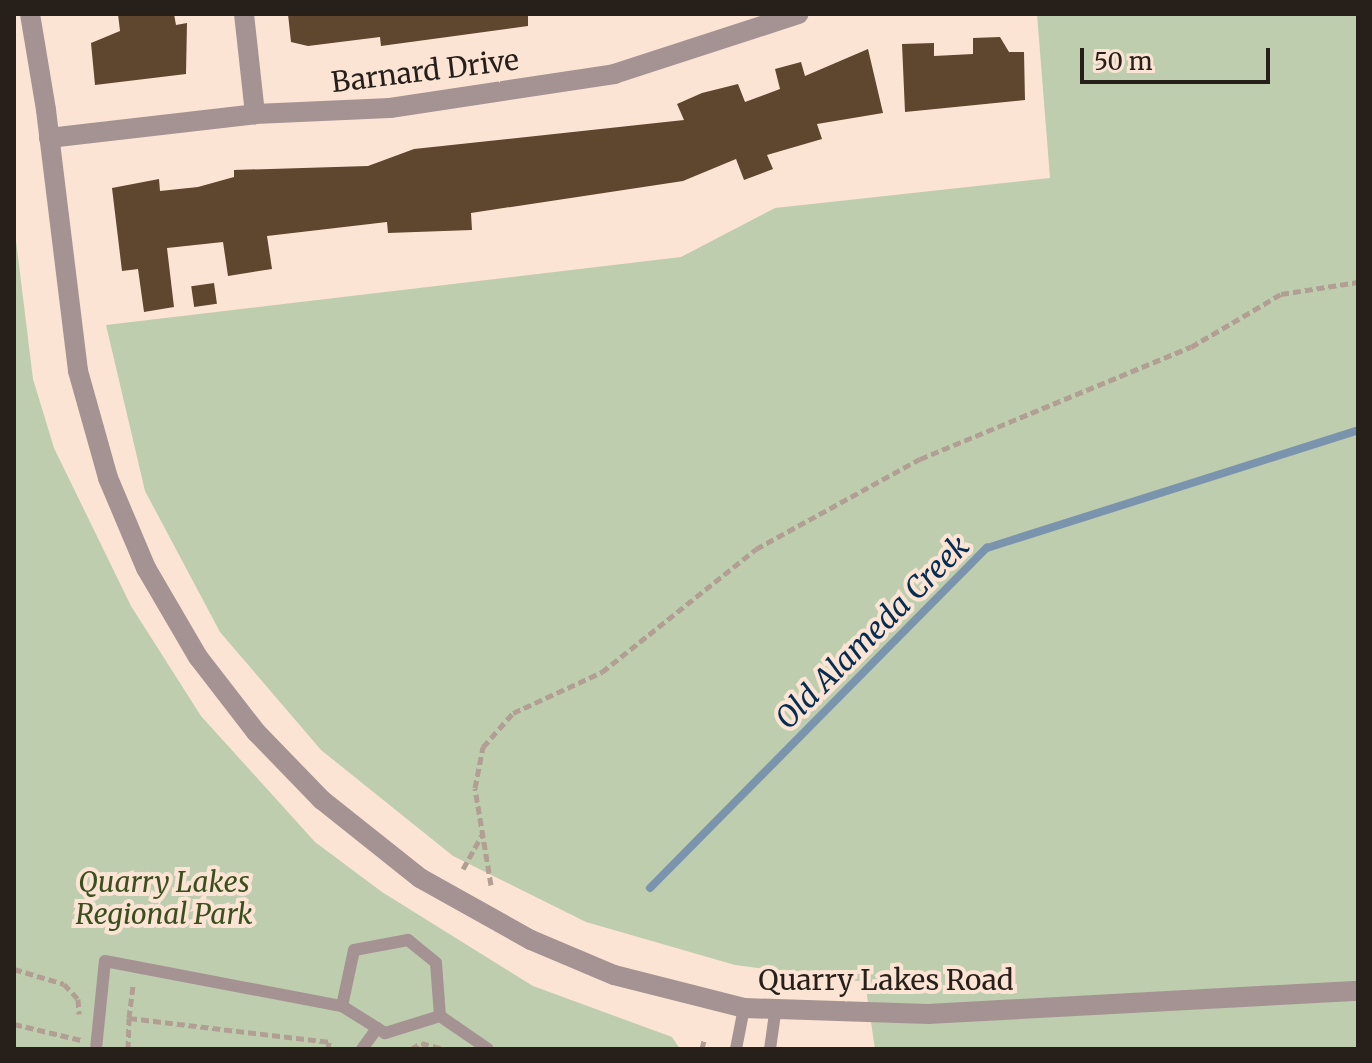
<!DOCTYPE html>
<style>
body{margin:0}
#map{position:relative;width:1372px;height:1063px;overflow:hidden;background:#fce4d5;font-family:Merriweather,serif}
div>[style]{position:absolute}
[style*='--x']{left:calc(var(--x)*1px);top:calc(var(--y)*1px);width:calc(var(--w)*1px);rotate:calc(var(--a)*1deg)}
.green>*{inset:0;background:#becdad}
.stream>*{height:8px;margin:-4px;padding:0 4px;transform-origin:4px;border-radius:4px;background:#7b94ae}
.building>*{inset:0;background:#5f462f;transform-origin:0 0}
.path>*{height:5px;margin-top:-2.5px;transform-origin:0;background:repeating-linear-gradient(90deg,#b29f94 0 8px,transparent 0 12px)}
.service>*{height:12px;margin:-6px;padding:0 6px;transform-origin:6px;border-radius:6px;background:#a59394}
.minor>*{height:20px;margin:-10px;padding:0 10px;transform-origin:10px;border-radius:10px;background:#a59394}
.tertiary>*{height:20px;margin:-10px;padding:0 10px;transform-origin:10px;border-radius:10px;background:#a59394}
span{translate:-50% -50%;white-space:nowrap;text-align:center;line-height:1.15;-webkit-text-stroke:8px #fce4d5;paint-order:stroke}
.street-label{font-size:28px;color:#271f19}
.park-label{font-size:28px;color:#3a4f1d;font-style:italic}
.water-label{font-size:30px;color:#052d52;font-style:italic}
.frame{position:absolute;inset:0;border:16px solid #271f19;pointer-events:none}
.scale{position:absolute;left:1080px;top:48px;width:190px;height:36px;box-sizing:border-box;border:4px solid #271f19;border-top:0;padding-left:10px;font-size:24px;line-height:28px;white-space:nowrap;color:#271f19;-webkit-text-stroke:6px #fce4d5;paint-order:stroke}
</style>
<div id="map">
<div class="green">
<i style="clip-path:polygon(1037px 14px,1358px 14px,1358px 1049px,875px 1049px,865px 982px,735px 965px,586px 922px,453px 856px,321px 750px,220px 632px,145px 491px,106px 325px,681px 257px,775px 208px,1050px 178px)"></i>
<i style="clip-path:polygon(14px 224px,33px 379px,54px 448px,131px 606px,201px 716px,315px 842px,382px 892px,533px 986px,672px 1037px,680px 1049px,14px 1049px)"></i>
</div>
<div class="stream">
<i style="--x:650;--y:888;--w:479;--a:-45.3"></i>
<i style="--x:987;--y:548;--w:389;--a:-17.6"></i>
</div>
<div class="building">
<i style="clip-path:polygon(118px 14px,174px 14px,176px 25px,187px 23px,186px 74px,95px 85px,91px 43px,120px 31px)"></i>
<i style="clip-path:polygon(288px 14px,528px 14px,528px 26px,381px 46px,380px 37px,308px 46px,291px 42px)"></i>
<i style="clip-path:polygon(1000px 37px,1009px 52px,1024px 52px,1025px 100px,905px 112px,902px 44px,934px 43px,934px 56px,973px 54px,973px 38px)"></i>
<i style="clip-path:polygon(868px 49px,883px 113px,817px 124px,822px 139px,767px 155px,773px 169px,744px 180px,736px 159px,683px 181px,471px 213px,472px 230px,388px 233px,387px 222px,267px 236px,272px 269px,228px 276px,223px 242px,167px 248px,174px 307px,144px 312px,138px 269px,122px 271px,112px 188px,159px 179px,160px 191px,198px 187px,234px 177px,234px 170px,368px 166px,414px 149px,684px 120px,677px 104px,702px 93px,738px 84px,745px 102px,780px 89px,775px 69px,801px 62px,805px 76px)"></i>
<i style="left:214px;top:283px;width:21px;height:23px;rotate:82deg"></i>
</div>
<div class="path">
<i style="--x:463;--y:869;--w:41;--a:-60.9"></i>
<i style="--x:491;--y:885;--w:98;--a:-99.4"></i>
<i style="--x:475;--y:788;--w:42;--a:-79"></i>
<i style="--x:483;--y:747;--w:45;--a:-48.6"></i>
<i style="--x:513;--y:713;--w:98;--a:-24.7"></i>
<i style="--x:602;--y:672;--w:197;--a:-38.6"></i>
<i style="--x:756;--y:549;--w:187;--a:-28.8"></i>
<i style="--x:920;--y:459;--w:293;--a:-22.5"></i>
<i style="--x:1191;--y:347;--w:104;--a:-30.5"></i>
<i style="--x:1281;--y:294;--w:78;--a:-8.9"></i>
<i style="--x:14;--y:969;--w:52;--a:16.7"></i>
<i style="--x:64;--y:984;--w:21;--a:47"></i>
<i style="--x:78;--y:999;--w:15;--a:86"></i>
<i style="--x:129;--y:1018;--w:35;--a:-83"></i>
<i style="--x:14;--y:1024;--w:69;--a:13.4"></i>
<i style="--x:128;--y:1049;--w:31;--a:-88"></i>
<i style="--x:129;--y:1018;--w:201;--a:6.8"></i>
<i style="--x:329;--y:1042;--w:7;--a:98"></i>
<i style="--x:411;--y:1049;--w:12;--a:-31"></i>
<i style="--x:421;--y:1043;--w:24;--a:15"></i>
<i style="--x:702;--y:1049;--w:9;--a:-77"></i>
</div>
<div class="service">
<i style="--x:408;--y:940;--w:36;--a:39"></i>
<i style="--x:436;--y:963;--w:53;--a:85.7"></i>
<i style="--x:440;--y:1016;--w:58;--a:162.8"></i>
<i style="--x:385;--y:1033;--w:51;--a:-147.9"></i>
<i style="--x:342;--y:1006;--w:57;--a:-77.9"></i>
<i style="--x:354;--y:950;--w:55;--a:-10.5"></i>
<i style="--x:440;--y:1016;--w:58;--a:34.5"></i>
<i style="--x:96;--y:1049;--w:88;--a:-84.2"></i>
<i style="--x:105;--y:961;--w:241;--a:10.8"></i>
<i style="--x:362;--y:1049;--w:26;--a:-54"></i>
<i style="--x:736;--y:1049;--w:42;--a:-79"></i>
<i style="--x:770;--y:1049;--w:37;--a:-82"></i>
</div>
<div class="minor">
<i style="--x:244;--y:14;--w:101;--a:83.7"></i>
<i style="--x:46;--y:110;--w:263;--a:83"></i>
<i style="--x:78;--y:371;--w:111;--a:74.3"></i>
<i style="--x:108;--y:478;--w:98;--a:67.1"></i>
<i style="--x:146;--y:568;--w:103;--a:59.7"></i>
<i style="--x:198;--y:657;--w:95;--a:52.3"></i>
<i style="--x:256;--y:732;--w:95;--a:45.9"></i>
<i style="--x:322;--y:800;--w:125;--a:38.5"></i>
<i style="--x:420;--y:878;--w:127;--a:29.2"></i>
<i style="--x:531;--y:940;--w:90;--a:22.9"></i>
<i style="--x:614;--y:975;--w:134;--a:14.2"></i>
<i style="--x:744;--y:1008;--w:184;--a:1.9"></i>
<i style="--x:928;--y:1014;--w:431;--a:-3.1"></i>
<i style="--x:49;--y:138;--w:207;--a:-6.6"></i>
<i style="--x:255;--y:114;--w:135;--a:-2.5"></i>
<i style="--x:390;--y:108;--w:227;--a:-8.6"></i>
<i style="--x:614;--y:74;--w:194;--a:-18"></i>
</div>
<div class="tertiary">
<i style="--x:30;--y:14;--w:97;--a:80.5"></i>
</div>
<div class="street-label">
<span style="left:425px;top:71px;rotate:-7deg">Barnard Drive</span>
<span style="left:886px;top:980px">Quarry Lakes Road</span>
</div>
<div class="park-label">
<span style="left:164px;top:898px">Quarry Lakes<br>Regional Park</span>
</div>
<div class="water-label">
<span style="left:872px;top:632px;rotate:-45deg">Old Alameda Creek</span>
</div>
<div class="frame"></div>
<div class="scale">50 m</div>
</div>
